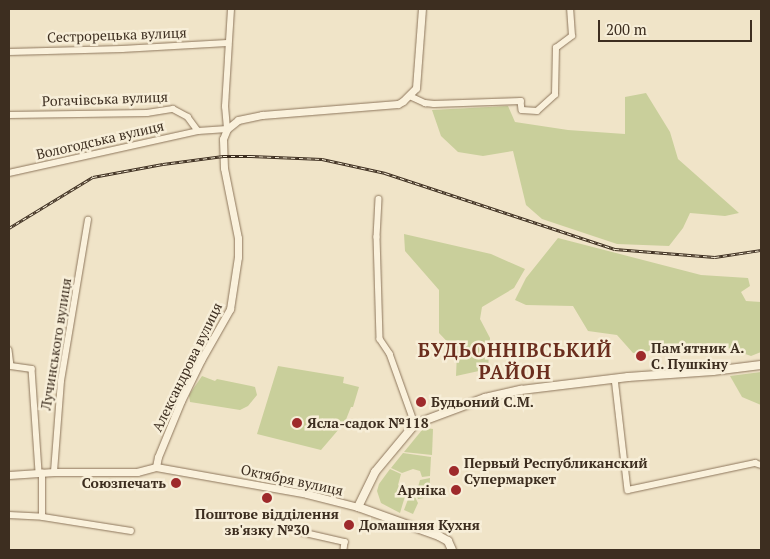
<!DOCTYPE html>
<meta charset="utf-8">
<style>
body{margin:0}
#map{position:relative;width:770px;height:559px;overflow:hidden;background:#f0e4c8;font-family:"PT Serif",serif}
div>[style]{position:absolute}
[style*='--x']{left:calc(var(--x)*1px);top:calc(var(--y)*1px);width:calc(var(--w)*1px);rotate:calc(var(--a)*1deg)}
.green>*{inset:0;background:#c9cf9b}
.roads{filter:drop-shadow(0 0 1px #8d765c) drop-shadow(0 0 1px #8d765c)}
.minor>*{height:5.5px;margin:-2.75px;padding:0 2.75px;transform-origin:2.75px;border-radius:2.75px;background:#faf1dc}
.tertiary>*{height:7px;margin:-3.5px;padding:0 3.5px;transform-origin:3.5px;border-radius:3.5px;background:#faf1dc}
.secondary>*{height:8px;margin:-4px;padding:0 4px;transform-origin:4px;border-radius:4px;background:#faf1dc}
.rail>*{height:3px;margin-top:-1.5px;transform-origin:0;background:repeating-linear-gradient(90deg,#f7eed8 0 4px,#3d2e20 0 8px);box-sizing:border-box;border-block:1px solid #3d2e20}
.dots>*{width:14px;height:14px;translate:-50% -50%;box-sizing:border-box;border:2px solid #f7eed8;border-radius:50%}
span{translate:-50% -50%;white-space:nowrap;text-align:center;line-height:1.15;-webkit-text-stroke:5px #f7eed8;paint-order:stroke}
.street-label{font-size:14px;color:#3d2e20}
.poi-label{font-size:14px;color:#3d2e20;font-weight:700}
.left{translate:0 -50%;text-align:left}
.right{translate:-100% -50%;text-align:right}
.district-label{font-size:19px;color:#6b2e1e;font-weight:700;letter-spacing:1px}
.frame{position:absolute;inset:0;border:10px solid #3d2e20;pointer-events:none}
.scale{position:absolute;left:598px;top:20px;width:154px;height:22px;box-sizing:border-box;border:2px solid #3d2e20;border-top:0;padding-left:6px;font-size:15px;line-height:18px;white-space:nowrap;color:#3d2e20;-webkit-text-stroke:4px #f7eed8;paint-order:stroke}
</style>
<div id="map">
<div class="green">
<i style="clip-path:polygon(646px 93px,670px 132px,678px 159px,739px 213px,725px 216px,690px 213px,683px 228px,669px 246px,617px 244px,542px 219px,526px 205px,513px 151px,483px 156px,458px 152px,441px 136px,432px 110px,508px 106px,515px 122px,568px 130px,625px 134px,625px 97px)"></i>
<i style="clip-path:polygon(404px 234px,491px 254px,525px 269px,514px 288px,482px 307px,480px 319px,490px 338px,488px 369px,456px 376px,457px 352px,439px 333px,439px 290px,405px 251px)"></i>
<i style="clip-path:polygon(558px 238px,701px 275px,748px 278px,750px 286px,741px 292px,746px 301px,761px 302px,761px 352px,751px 356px,714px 343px,633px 353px,617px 335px,588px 331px,573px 306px,526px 305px,515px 300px,526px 278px)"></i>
<i style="clip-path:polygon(278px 366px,344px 377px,343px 383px,359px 387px,353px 407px,351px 407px,345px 422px,321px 450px,257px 434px)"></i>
<i style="clip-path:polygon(761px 372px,761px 405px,742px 397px,730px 376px)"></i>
<i style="clip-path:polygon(202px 376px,215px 381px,217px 379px,251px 386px,255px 387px,257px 395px,248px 406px,240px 410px,190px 402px,189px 395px)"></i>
<i style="clip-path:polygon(426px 428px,433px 429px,432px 455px,404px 452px,422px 430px)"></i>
<i style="clip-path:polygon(403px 453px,431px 457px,430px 476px,422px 477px,420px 471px,413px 469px,402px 473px,391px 468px)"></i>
<i style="clip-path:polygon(390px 469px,401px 474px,398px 485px,406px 493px,400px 513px,381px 503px,377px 491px,379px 484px)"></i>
<i style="clip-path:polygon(430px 478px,429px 497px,418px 499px,416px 494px,420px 480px)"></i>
<i style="clip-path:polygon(410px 494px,414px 495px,418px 503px,413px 514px,404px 510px)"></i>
</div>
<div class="roads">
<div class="minor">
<i style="--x:9;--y:52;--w:113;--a:-1.5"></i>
<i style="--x:122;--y:49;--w:105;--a:-3.3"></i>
<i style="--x:410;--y:96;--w:17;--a:25"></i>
<i style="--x:425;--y:103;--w:9;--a:6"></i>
<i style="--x:434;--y:104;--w:87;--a:-2"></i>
<i style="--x:521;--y:101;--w:9;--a:84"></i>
<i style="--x:522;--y:110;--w:15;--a:4"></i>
<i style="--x:537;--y:111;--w:24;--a:-42"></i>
<i style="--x:555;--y:95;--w:47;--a:-88.8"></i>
<i style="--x:556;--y:48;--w:20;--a:-37"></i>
<i style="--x:572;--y:36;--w:27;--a:-94"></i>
<i style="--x:9;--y:115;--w:138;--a:-0.8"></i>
<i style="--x:147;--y:113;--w:26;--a:-9"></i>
<i style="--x:173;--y:109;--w:17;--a:28"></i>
<i style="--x:188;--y:117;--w:17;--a:54"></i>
<i style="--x:198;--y:131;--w:29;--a:-4"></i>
<i style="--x:227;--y:129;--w:22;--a:-95"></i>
<i style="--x:225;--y:107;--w:98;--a:-86.5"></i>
<i style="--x:9;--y:173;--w:194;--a:-12.5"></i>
<i style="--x:379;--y:199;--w:38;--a:93"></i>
<i style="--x:377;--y:237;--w:102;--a:88.3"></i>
<i style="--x:380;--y:339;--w:18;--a:56"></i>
<i style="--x:390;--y:354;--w:74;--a:70.3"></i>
<i style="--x:9;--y:350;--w:16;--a:83"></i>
<i style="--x:11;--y:366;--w:21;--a:8"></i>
<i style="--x:32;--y:369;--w:104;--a:86.1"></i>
<i style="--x:615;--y:378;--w:113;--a:83.4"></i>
<i style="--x:628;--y:490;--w:130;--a:-12"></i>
<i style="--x:755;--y:463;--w:6;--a:18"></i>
<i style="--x:54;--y:472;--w:91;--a:-85.6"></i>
<i style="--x:61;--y:381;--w:163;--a:-80.5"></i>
<i style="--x:9;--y:515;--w:34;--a:3"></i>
<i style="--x:43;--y:517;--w:89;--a:9"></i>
<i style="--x:42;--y:517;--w:44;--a:-90"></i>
<i style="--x:301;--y:532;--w:45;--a:12.8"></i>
<i style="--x:345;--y:542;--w:8;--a:97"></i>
</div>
<div class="tertiary">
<i style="--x:156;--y:467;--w:10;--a:-79"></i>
<i style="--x:158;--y:457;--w:61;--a:-67.7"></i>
<i style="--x:181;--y:401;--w:46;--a:-64"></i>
<i style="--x:201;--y:360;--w:59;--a:-60.4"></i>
<i style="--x:230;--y:309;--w:53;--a:-81.3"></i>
<i style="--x:238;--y:257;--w:19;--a:-90"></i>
<i style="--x:238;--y:238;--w:71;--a:-101.3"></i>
<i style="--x:224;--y:168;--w:29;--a:-92"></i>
<i style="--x:223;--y:139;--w:11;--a:-68"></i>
<i style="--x:227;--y:129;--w:14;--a:-39"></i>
<i style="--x:238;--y:120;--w:25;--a:-12"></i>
<i style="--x:262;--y:115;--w:136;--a:-4.6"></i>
<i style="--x:398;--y:104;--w:6;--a:-31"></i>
<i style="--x:403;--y:101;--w:18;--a:-45"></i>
<i style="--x:416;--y:88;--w:79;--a:-85.7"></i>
<i style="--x:9;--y:475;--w:45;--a:-3.8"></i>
<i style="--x:54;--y:472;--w:83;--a:0"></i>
<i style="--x:137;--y:472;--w:20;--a:-15"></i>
<i style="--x:156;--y:467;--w:153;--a:10.1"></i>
<i style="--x:307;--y:494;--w:53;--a:14.3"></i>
</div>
<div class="secondary">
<i style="--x:452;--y:550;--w:10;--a:-114"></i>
<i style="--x:448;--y:541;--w:10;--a:-151"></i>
<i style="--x:439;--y:536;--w:86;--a:-160.3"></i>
<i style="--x:358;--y:507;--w:39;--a:-64"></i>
<i style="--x:375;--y:472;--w:62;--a:-50.2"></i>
<i style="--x:415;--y:424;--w:75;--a:-20.4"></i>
<i style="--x:485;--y:398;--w:37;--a:-13"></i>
<i style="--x:521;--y:390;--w:108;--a:-6.9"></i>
<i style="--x:628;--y:377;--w:85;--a:-4"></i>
<i style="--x:713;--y:371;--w:48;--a:-7.1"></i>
</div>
</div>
<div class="rail">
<i style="--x:9;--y:228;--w:98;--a:-31.3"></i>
<i style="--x:93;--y:177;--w:71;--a:-10.5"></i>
<i style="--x:163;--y:164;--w:61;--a:-7.6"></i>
<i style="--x:223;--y:156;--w:28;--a:0"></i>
<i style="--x:251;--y:156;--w:71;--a:2.4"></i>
<i style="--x:322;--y:159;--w:65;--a:12.5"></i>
<i style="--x:385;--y:173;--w:242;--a:18.3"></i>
<i style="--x:615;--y:249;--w:100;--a:4.6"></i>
<i style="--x:715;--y:257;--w:47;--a:-8.7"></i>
</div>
<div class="dots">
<i style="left:641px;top:356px;background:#9e2a2b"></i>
<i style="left:421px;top:402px;background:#9e2a2b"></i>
<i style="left:297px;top:423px;background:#9e2a2b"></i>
<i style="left:454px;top:471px;background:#9e2a2b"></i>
<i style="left:176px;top:483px;background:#9e2a2b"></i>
<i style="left:456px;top:490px;background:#9e2a2b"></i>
<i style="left:267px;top:498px;background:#9e2a2b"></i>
<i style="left:349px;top:525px;background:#9e2a2b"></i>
</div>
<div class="street-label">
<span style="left:117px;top:35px;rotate:-2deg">Сестрорецька вулиця</span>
<span style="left:105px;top:99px;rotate:-2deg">Рогачівська вулиця</span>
<span style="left:100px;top:140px;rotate:-13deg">Вологодська вулиця</span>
<span style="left:56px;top:344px;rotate:-81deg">Лучинського вулиця</span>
<span style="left:187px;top:367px;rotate:-64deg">Александрова вулиця</span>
<span style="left:292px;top:480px;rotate:12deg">Октября вулиця</span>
</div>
<div class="poi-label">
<span class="left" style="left:651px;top:356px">Пам'ятник А.<br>С. Пушкіну</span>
<span class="left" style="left:431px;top:402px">Будьоний С.М.</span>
<span class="left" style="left:307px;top:423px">Ясла-садок №118</span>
<span class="left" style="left:464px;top:471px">Первый Республиканский<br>Супермаркет</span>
<span class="right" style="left:166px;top:483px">Союзпечать</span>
<span class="right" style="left:446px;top:490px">Арніка</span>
<span style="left:267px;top:522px">Поштове відділення<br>зв'язку №30</span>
<span class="left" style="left:359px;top:525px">Домашняя Кухня</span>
</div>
<div class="district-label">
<span style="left:515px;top:361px">БУДЬОННІВСЬКИЙ<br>РАЙОН</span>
</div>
<div class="frame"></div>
<div class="scale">200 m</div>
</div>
